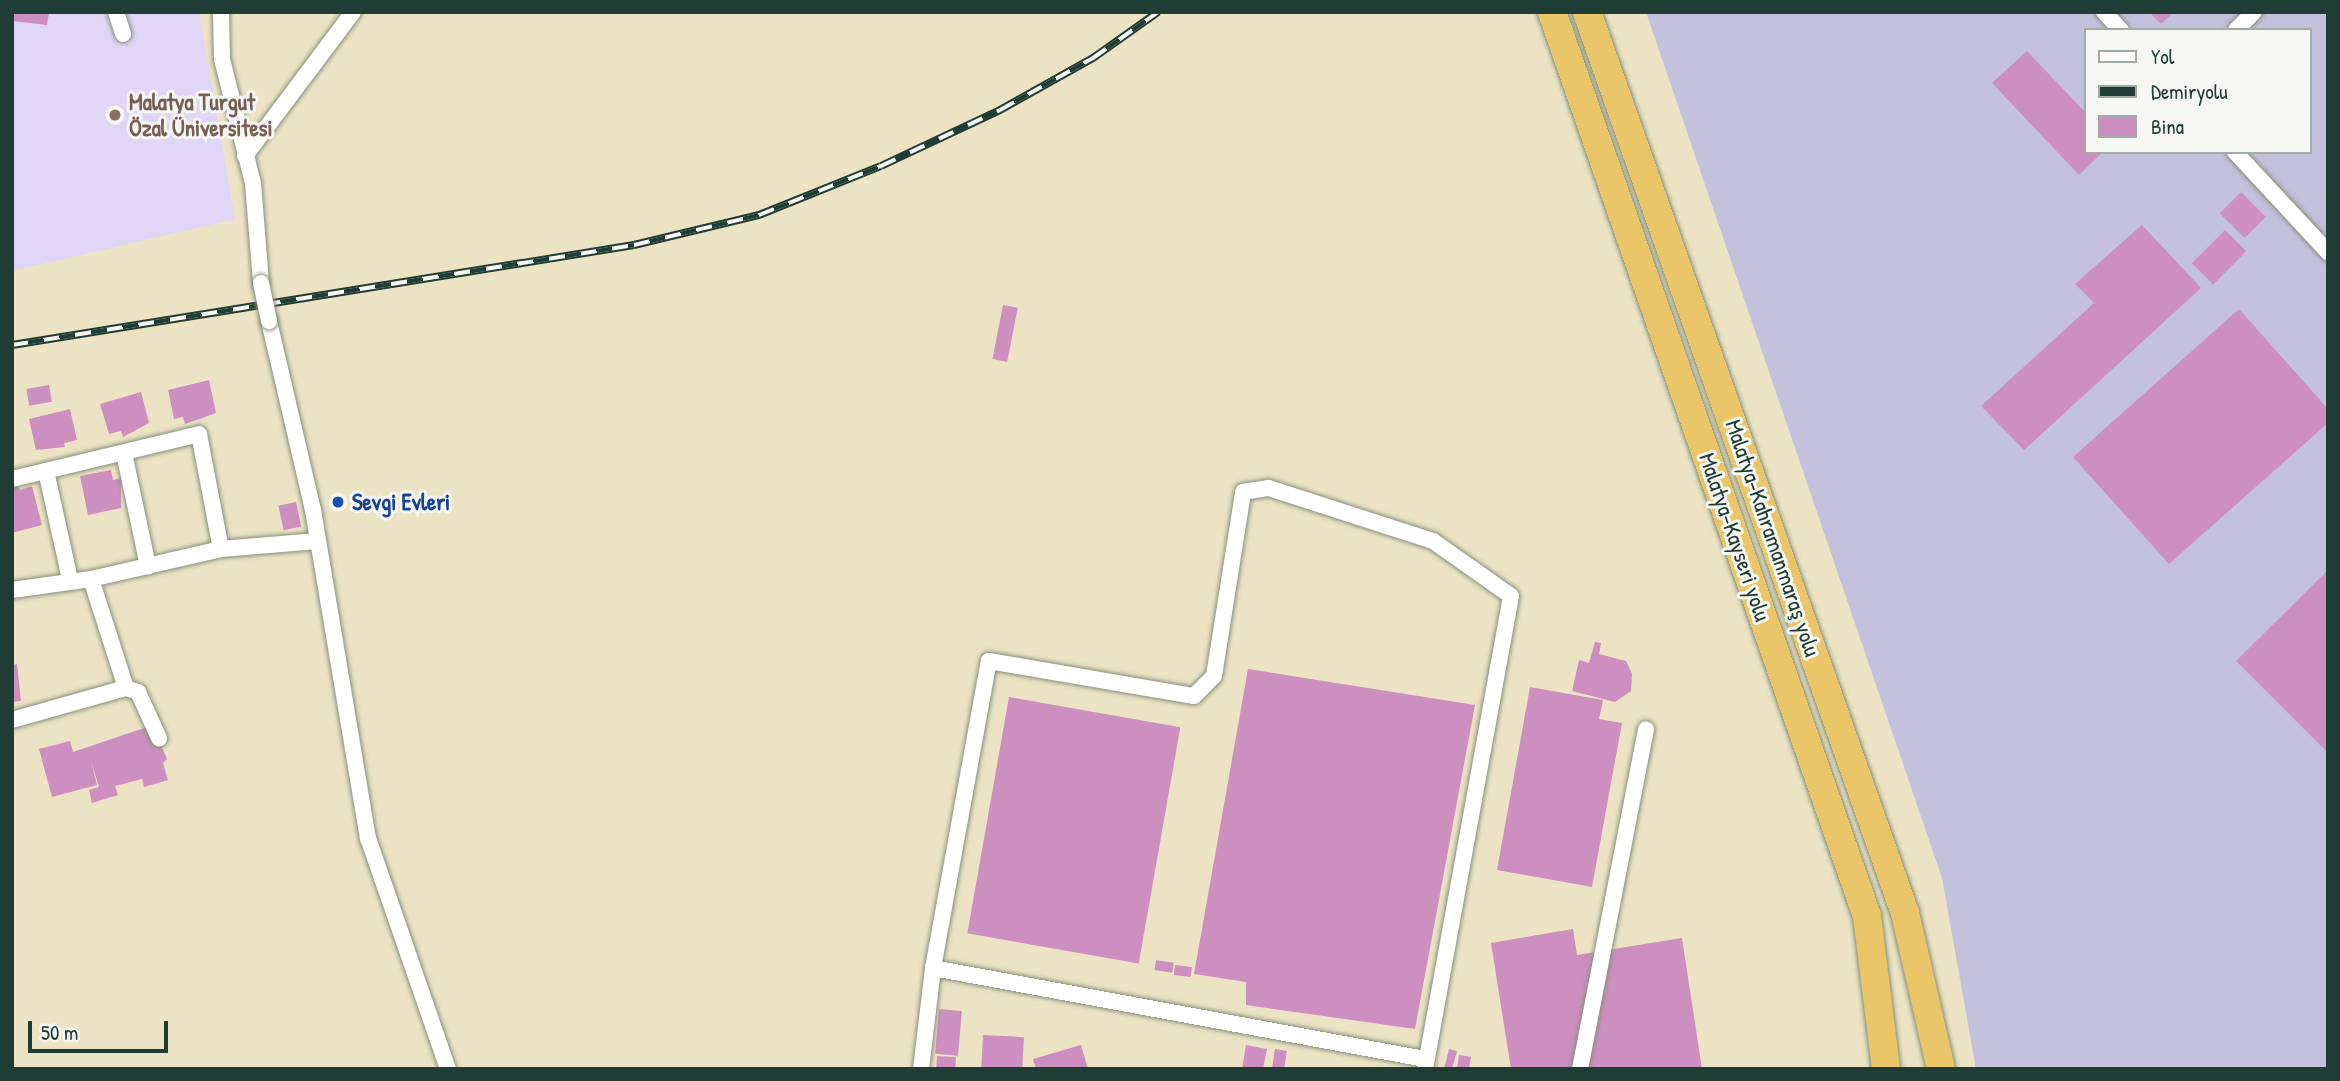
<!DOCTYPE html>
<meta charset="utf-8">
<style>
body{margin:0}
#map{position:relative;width:2340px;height:1081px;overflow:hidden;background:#ebe3c4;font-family:"Patrick Hand",sans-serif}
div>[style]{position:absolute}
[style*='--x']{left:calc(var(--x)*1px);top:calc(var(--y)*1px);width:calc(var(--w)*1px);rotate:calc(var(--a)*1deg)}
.built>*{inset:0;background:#dfd5f5}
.industrial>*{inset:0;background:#c3c1db}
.building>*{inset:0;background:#cd8fc0;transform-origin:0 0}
.roads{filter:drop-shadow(0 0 2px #85907c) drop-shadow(0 0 2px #85907c)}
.street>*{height:16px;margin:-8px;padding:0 8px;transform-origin:8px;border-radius:8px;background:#fff}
.highway>*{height:28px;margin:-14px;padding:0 14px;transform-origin:14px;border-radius:14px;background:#eac669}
.rail>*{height:8px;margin-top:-4px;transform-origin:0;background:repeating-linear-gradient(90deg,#f6f6f2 0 16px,#1f3d34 0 32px);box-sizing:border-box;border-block:2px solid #1f3d34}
.bridges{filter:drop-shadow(0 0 2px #85907c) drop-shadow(0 0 2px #85907c)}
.street-bridge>*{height:16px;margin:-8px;padding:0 8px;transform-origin:8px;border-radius:8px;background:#fff}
.dots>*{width:19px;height:19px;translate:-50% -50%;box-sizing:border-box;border:4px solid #f6f6f2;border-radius:50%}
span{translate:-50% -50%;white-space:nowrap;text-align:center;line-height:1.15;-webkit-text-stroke:6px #f6f6f2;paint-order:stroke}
.education-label{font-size:23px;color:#785e54;font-weight:700}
.left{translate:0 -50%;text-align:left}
.transit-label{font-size:23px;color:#164399;font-weight:700}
.street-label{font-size:23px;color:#1f3d34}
.frame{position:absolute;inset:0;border:14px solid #1f3d34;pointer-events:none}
.legend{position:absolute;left:2084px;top:28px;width:228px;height:126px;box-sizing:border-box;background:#f6f6f2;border:2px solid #a0aca6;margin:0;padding:9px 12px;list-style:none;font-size:21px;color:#1f3d34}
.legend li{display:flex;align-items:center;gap:14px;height:35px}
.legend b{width:35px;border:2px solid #a0aca6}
.scale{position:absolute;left:28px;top:1021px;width:140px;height:32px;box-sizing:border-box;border:4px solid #1f3d34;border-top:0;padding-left:9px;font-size:21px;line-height:24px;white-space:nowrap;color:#1f3d34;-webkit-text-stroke:5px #f6f6f2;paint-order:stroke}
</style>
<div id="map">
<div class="built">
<i style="clip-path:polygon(12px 12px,199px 12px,235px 219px,12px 271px)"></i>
</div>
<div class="industrial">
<i style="clip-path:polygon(evenodd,1646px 12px,2328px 12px,2328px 1069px,1976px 1069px,1942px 878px,1646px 12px,2086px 30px,2310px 30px,2310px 152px,2086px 152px,2086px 30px)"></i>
</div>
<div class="building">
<i style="clip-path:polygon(12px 12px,49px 12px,47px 25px,12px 21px)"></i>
<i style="clip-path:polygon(2149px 12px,2174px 12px,2161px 24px)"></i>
<i style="clip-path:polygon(2027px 51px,2086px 113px,2086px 152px,2103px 152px,2079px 175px,1992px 83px)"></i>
<i style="left:2241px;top:192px;width:35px;height:30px;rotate:45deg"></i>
<i style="clip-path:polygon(2142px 225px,2201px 288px,2024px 450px,1981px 406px,2094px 303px,2075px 284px)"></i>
<i style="left:2225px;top:230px;width:30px;height:47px;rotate:45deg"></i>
<i style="left:1003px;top:305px;width:15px;height:55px;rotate:11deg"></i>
<i style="clip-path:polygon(2239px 309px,2328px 409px,2328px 423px,2169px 564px,2073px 457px)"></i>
<i style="clip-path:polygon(209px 380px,216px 413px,185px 424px,183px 417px,174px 419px,168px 390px)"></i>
<i style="left:49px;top:385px;width:17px;height:23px;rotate:80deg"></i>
<i style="clip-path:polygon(141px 392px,149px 423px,123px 437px,121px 431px,109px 434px,100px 404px)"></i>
<i style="clip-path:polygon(70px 409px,77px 440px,64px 443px,65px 447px,36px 450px,29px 419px)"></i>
<i style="clip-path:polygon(111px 470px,113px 480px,121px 478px,121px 508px,88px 515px,80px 476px)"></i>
<i style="clip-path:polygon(18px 485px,20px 490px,32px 486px,42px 525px,12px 533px,12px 487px)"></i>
<i style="left:296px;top:502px;width:25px;height:18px;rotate:78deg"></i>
<i style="clip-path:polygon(2328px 570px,2328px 753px,2236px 661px)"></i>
<i style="clip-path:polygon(1595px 642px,1601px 643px,1599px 654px,1626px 661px,1632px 674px,1631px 691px,1615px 702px,1572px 691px,1579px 660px,1589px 663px)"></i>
<i style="clip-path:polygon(17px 664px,21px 701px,12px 702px,12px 665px)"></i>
<i style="clip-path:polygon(1248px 669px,1475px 705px,1415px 1029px,1246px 1005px,1246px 982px,1194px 974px)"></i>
<i style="clip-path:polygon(1530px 687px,1603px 700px,1599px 719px,1622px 723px,1592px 887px,1497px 870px)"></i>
<i style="left:1009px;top:697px;width:174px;height:240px;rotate:10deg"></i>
<i style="clip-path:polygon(153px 725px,167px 759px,163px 763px,168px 780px,144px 787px,142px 779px,115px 786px,118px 795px,92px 803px,89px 790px,99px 787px,91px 761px,97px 785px,52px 797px,39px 749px,70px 741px,73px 752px)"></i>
<i style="clip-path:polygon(1573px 929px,1577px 955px,1682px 938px,1702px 1069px,1511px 1069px,1491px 943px)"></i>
<i style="left:1156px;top:960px;width:18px;height:10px;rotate:9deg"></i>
<i style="left:1175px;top:965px;width:17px;height:10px;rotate:7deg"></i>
<i style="left:939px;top:1009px;width:23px;height:45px;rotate:5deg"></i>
<i style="left:983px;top:1035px;width:41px;height:34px;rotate:3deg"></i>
<i style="clip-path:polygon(1081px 1045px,1088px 1069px,1036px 1069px,1033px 1059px)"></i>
<i style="clip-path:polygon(1246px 1045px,1267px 1049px,1263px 1069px,1242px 1069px)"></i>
<i style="left:1275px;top:1049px;width:12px;height:20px;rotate:9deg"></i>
<i style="clip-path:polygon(1449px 1049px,1457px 1051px,1452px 1069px,1444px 1069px)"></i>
<i style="clip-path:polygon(1459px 1055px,1471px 1057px,1469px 1069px,1457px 1069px)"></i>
<i style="left:937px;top:1056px;width:19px;height:13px;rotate:3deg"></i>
</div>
<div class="roads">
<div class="street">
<i style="--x:116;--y:12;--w:23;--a:72"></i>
<i style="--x:221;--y:12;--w:47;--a:88.8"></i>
<i style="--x:222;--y:59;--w:128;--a:76"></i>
<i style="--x:253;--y:183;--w:100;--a:85.4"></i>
<i style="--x:2104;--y:12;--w:25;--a:47"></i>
<i style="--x:2236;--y:30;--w:25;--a:-45"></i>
<i style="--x:2235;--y:152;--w:137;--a:47.1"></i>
<i style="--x:245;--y:156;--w:180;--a:-53.1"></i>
<i style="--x:269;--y:321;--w:194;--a:76.9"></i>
<i style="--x:313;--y:510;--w:333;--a:80.5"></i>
<i style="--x:368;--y:838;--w:244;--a:70.9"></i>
<i style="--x:124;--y:453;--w:116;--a:78"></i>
<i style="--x:46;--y:471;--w:111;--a:77.5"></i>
<i style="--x:12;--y:479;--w:192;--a:-13.5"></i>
<i style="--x:199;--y:434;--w:117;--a:79.2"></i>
<i style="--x:91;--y:579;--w:114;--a:72.2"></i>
<i style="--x:12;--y:590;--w:80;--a:-7.9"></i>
<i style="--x:91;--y:579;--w:133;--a:-13"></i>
<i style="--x:221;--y:549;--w:97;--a:-4.7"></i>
<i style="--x:12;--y:720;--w:118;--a:-15.7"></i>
<i style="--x:126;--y:688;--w:13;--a:18"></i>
<i style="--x:138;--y:692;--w:51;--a:65.5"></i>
<i style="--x:933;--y:968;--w:312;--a:-79.7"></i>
<i style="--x:989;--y:661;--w:208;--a:9.7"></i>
<i style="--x:1194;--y:696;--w:28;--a:-45"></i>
<i style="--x:1214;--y:676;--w:186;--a:-81"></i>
<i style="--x:1243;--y:492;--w:26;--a:-9"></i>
<i style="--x:1269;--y:488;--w:172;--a:17.9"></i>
<i style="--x:1433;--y:541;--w:95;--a:35.2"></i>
<i style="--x:1511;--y:596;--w:481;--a:100.3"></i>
<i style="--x:921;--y:1069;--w:102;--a:-83.2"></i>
<i style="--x:933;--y:968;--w:500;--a:10.48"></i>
<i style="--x:1580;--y:1069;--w:346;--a:-79"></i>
</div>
<div class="highway">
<i style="--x:1552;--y:12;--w:957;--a:70.79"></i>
<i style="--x:1867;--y:916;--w:154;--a:82.9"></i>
<i style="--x:1587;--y:12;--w:955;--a:70.56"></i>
<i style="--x:1905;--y:913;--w:160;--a:77"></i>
</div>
</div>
<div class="rail">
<i style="--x:12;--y:345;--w:630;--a:-9.13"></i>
<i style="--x:634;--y:245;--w:129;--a:-13.5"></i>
<i style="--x:759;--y:215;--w:131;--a:-21.9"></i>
<i style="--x:881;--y:166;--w:132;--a:-25.2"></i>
<i style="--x:1000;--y:110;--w:107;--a:-29.2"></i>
<i style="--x:1093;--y:58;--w:80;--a:-35.3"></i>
</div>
<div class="bridges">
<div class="street-bridge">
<i style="--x:261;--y:283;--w:39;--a:78"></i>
</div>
</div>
<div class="dots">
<i style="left:115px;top:115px;background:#8d6e63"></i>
<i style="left:338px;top:502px;background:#1a4fb4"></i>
</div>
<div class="education-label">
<span class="left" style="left:129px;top:115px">Malatya Turgut<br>Özal Üniversitesi</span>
</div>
<div class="transit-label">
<span class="left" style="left:352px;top:502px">Sevgi Evleri</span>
</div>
<div class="street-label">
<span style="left:1735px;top:537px;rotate:71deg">Malatya-Kayseri yolu</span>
<span style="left:1773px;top:538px;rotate:71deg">Malatya-Kahramanmaraş yolu</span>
</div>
<div class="frame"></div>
<ul class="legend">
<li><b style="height:9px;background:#fff"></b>Yol</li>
<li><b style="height:9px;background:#1f3d34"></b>Demiryolu</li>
<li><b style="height:19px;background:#cd8fc0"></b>Bina</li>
</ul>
<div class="scale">50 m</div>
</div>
